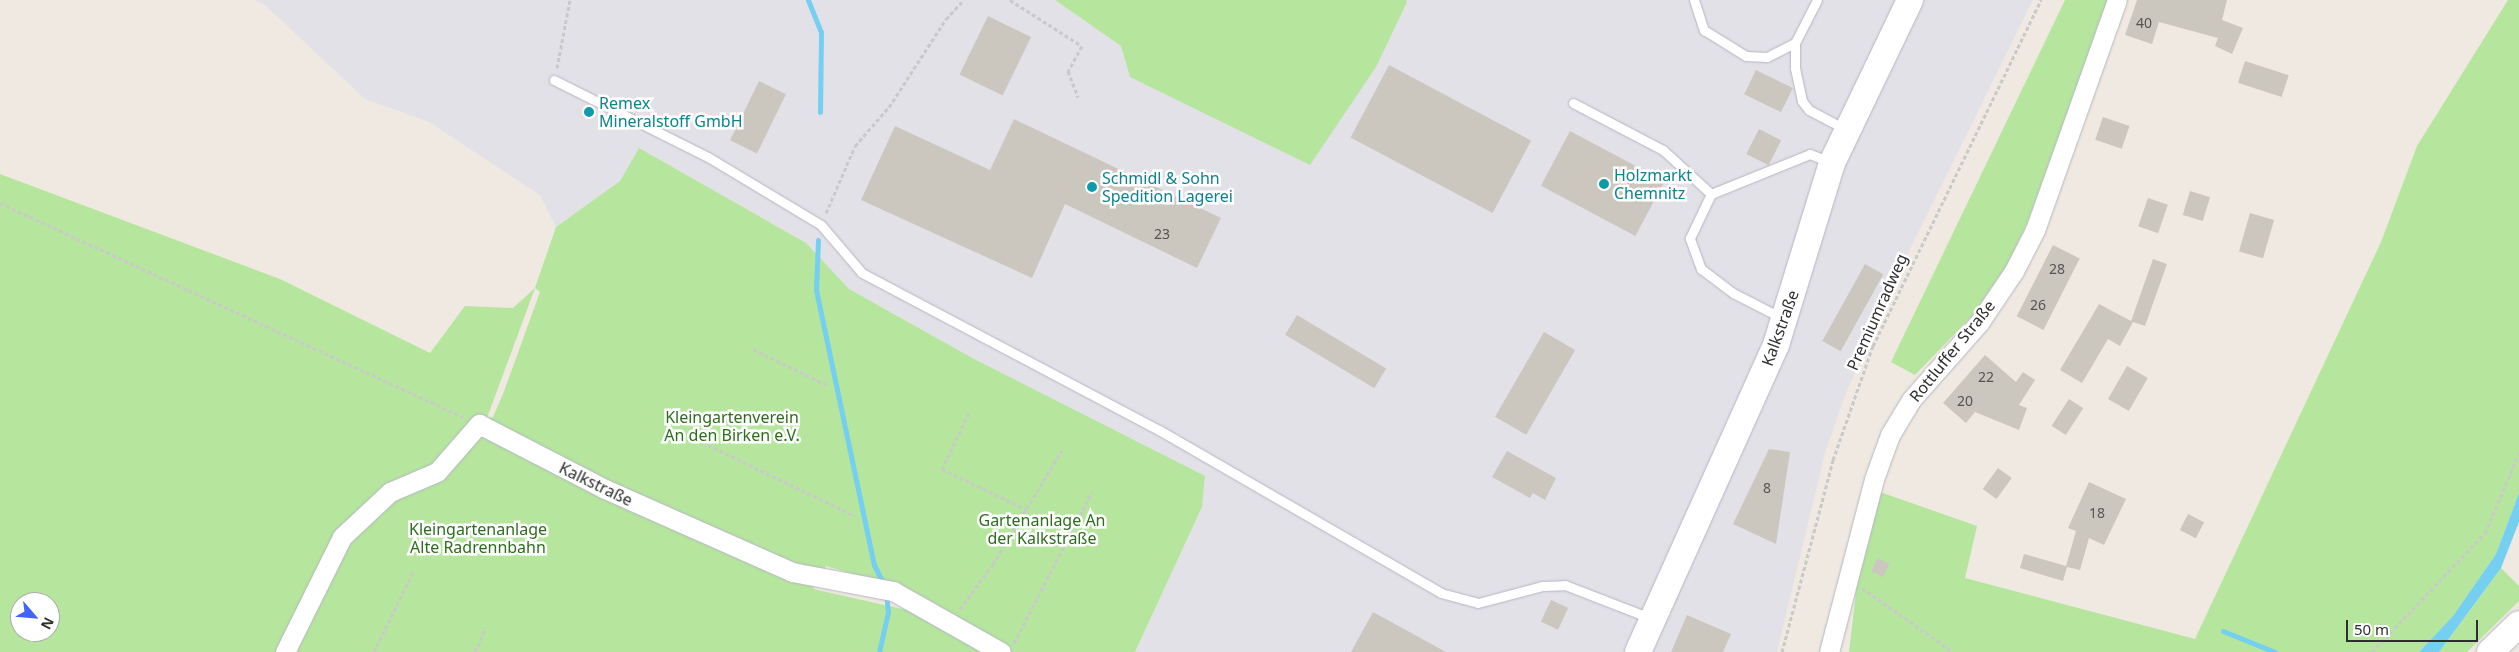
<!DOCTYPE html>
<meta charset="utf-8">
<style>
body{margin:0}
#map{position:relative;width:2519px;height:652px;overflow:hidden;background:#efe9e1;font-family:"Noto Sans",sans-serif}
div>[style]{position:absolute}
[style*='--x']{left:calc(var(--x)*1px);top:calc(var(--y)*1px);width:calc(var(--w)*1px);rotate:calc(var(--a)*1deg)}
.industrial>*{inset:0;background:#e3e1e8}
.green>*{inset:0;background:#b6e59e}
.water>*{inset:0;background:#75cff0}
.stream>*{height:5px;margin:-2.5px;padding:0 2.5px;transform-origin:2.5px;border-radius:2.5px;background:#75cff0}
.building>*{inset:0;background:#cbc7bf;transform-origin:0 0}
.path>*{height:3px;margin-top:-1.5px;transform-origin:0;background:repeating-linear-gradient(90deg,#c9c9c9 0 4px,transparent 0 6.5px)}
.roads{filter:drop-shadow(0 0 1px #b4b7c1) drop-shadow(0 0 1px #b4b7c1)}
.lane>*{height:9px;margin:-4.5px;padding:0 4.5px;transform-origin:4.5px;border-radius:4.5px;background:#fff}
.street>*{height:19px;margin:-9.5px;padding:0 9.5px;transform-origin:9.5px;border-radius:9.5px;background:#fff}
.secondary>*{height:26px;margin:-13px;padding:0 13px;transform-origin:13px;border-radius:13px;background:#fff}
.dots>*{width:14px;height:14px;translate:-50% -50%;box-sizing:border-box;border:2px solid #fff;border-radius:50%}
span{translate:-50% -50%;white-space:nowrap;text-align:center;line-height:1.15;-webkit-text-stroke:5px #fff;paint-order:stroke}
.number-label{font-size:14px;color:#555452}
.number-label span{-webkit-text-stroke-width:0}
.culture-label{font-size:16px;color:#0d838f}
.left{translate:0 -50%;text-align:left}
.street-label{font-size:16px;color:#2e2e2e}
.park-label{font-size:16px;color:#2c6e1b}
.north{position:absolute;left:10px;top:592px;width:50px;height:50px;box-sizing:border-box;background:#fff;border:1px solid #ababab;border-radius:50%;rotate:117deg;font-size:14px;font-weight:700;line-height:20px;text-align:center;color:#2e2e2e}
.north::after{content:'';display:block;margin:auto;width:18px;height:22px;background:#4264fb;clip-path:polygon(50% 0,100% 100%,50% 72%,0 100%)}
.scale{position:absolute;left:2346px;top:620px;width:132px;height:22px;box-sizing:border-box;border:2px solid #2e2e2e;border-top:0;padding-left:6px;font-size:15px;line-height:18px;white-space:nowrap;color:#2e2e2e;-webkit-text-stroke:4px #fff;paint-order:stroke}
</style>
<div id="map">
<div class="industrial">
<i style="clip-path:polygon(254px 0,1055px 0,1121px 46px,1130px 77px,1406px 0,2033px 0,1910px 249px,1846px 393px,1825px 453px,1777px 652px,1135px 652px,1202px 507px,976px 360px,849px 289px,806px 243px,639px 148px,620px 181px,556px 227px,540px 195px,429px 122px,365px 99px,266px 6px)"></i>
</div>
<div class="green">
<i style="clip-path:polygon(1055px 0,1406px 0,1407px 2px,1376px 67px,1310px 165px,1130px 77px,1121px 46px)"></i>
<i style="clip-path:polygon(2065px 0,2110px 0,2026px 226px,2006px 267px,1971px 317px,1915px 375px,1891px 362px)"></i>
<i style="clip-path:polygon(2508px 0,2519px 0,2519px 493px,2496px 554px,2453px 616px,2419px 652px,1849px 652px,1857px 584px,1880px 492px,1977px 526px,1965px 578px,2195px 639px,2381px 242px,2417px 146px)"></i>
<i style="clip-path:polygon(evenodd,639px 148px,806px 243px,849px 289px,976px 360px,1205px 476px,1202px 507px,1135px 652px,1012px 652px,930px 606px,874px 580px,826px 566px,813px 589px,907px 610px,981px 652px,0 652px,0 174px,280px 279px,430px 353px,465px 306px,513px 308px,535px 288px,556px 227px,620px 181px,639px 148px,535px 288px,540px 292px,503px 394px,493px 417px,487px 418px,535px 288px,639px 148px,20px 602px,50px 602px,50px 632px,20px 632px,20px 602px)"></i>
<i style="clip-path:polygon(2501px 568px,2519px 586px,2519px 601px,2467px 652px,2439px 652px)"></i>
</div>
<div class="water">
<i style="clip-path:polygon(2519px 493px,2519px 522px,2501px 568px,2439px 652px,2419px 652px,2453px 616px,2496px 554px)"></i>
</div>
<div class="stream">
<i style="--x:808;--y:0;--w:35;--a:68"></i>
<i style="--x:821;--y:32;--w:80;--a:90.7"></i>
<i style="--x:818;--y:240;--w:50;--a:92.3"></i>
<i style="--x:816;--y:290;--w:281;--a:78.1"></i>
<i style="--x:874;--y:565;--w:22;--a:63"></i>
<i style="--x:2223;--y:631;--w:56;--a:22"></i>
<i style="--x:879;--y:652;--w:41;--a:-77.3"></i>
<i style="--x:888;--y:612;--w:18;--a:-96"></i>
</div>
<div class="building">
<i style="clip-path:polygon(2137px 0,2227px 0,2222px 20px,2243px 28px,2232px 54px,2215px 46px,2218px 38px,2159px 22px,2152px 44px,2125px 35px)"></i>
<i style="left:988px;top:16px;width:48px;height:65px;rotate:26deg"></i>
<i style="left:2245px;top:61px;width:46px;height:23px;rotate:18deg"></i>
<i style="left:1389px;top:65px;width:161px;height:82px;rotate:28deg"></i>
<i style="left:1756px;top:70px;width:41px;height:27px;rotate:26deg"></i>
<i style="left:759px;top:81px;width:30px;height:66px;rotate:26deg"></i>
<i style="left:2103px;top:117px;width:28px;height:24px;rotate:19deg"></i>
<i style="clip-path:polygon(1014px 119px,1221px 218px,1197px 268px,1065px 204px,1032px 278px,861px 200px,895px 126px,990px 170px)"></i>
<i style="left:1759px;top:129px;width:25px;height:28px;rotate:27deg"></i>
<i style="left:1570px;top:131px;width:107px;height:62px;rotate:28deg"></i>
<i style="left:2190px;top:191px;width:21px;height:25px;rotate:17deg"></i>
<i style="left:2148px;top:198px;width:21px;height:30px;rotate:19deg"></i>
<i style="left:2250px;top:213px;width:25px;height:40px;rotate:16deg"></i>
<i style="left:2053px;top:245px;width:30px;height:80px;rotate:27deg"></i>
<i style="clip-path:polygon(2153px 259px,2167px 264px,2145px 326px,2133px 322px,2120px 346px,2108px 339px,2082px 383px,2060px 370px,2099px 304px,2131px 321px)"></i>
<i style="left:1865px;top:264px;width:21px;height:88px;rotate:29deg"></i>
<i style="left:1297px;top:315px;width:104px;height:23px;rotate:31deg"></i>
<i style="left:1544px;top:332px;width:36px;height:98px;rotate:30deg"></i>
<i style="clip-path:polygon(1985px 355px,2016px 382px,2023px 372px,2035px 380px,2019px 405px,2027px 408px,2019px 430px,1975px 412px,1966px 423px,1943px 403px)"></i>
<i style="left:2127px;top:366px;width:24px;height:38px;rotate:30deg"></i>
<i style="left:2069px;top:399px;width:17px;height:32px;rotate:33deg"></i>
<i style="clip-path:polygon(1769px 449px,1790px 452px,1776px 544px,1733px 524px)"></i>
<i style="clip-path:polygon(1507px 451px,1556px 478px,1545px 500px,1533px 493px,1530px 498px,1492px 477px)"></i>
<i style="left:1998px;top:468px;width:17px;height:26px;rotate:36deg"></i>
<i style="clip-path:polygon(2089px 482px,2126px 499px,2104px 545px,2089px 538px,2080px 570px,2067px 567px,2063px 581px,2020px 568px,2024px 554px,2066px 566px,2076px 531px,2068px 528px)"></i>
<i style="left:2188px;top:514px;width:18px;height:18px;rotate:27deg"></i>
<i style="left:1878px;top:558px;width:13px;height:15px;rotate:27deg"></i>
<i style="left:1551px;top:600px;width:19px;height:24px;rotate:25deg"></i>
<i style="clip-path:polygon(1373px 612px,1446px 652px,1351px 652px)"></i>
<i style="clip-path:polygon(1687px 615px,1731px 634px,1723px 652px,1671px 652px)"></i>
</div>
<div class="path">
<i style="--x:1010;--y:0;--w:85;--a:32.6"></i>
<i style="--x:1082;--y:46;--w:29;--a:119"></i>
<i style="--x:1068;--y:71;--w:28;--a:69"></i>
<i style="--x:557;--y:68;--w:69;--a:-79.2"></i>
<i style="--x:0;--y:203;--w:510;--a:24.81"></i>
<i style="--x:826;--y:213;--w:73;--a:-66.6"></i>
<i style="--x:855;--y:146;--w:52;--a:-48.9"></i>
<i style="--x:889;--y:107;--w:105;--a:-57.1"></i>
<i style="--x:946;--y:19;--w:26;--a:-47"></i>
<i style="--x:753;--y:349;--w:82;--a:25.9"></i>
<i style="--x:969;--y:413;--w:62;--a:115.7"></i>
<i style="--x:942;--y:469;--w:93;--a:25.5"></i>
<i style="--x:702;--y:442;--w:170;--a:25.8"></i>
<i style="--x:1862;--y:588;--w:111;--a:35.1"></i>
<i style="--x:960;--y:609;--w:56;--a:-53.7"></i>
<i style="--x:993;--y:564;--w:133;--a:-58.8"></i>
<i style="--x:1014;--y:643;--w:170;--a:-62.7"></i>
<i style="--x:374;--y:652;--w:91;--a:-64"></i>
<i style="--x:475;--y:652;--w:27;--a:-66"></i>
<i style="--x:1782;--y:652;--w:199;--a:-75.1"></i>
<i style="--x:1833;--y:460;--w:121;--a:-70.7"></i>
<i style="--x:1873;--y:346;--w:385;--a:-64.1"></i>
<i style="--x:2372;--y:652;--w:164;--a:-46.5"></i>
<i style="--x:2485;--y:533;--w:87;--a:-67"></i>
</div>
<div class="roads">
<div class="lane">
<i style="--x:1694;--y:0;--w:32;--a:72"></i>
<i style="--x:1704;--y:30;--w:49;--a:31.8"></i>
<i style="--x:1746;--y:56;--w:21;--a:3"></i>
<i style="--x:1767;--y:57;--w:31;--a:-27"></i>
<i style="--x:1795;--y:43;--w:48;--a:-62.9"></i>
<i style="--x:1795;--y:43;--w:25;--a:90"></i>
<i style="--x:1795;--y:68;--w:34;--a:78"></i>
<i style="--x:1802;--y:101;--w:11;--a:52"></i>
<i style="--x:1809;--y:110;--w:41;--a:27.8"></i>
<i style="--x:554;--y:80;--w:172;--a:26.6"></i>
<i style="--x:708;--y:157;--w:132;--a:31"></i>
<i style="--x:821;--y:225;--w:63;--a:49.5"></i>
<i style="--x:862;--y:273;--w:336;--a:27.9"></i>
<i style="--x:1159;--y:430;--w:326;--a:30"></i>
<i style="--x:1441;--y:593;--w:38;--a:15"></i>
<i style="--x:1478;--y:603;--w:66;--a:-14.9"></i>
<i style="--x:1542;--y:586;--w:23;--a:-2"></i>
<i style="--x:1565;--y:585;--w:91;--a:21.2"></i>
<i style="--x:1573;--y:103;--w:102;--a:27.6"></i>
<i style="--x:1663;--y:150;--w:65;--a:42.5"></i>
<i style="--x:1782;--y:318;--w:55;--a:-153"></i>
<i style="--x:1733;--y:293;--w:40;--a:-143"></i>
<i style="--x:1701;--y:269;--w:33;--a:-110"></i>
<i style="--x:1690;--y:238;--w:49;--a:-64.5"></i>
<i style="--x:1711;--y:194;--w:107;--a:-22"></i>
<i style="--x:1810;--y:154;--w:22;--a:22"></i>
</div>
<div class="street">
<i style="--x:285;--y:652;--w:128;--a:-63.6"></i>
<i style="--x:342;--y:537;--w:66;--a:-43.2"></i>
<i style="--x:390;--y:492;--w:51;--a:-23.1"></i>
<i style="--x:437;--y:472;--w:64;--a:-48.8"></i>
<i style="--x:479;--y:424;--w:142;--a:27.3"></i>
<i style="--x:605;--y:489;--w:205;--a:23.9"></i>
<i style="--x:792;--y:572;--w:103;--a:10.7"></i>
<i style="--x:893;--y:591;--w:124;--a:29.5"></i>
<i style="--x:1829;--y:652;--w:179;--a:-75.4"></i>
<i style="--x:1874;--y:479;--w:47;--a:-70"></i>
<i style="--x:1890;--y:435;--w:41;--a:-59"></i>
<i style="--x:1911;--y:400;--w:103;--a:-48.6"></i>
<i style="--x:1979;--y:323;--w:63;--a:-56.1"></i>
<i style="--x:2014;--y:271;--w:46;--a:-62.9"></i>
<i style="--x:2035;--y:230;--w:244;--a:-70.4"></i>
</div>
<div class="secondary">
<i style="--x:1638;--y:652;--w:337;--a:-65.8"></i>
<i style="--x:1776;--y:345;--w:190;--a:-72.9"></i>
<i style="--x:1832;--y:163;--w:181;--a:-64.4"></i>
<i style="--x:2490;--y:652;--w:40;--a:-44"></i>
</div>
</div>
<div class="dots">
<i style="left:589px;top:112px;background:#0f9aa8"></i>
<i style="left:1604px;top:184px;background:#0f9aa8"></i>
<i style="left:1092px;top:187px;background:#0f9aa8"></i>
</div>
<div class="number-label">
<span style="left:2144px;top:23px">40</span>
<span style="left:1162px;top:234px">23</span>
<span style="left:2057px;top:269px">28</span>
<span style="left:2038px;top:305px">26</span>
<span style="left:1986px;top:377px">22</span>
<span style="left:1965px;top:401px">20</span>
<span style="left:1767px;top:488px">8</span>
<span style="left:2097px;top:513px">18</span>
</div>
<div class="culture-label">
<span class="left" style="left:599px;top:112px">Remex<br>Mineralstoff GmbH</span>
<span class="left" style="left:1614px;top:184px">Holzmarkt<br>Chemnitz</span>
<span class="left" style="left:1102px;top:187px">Schmidl &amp; Sohn<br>Spedition Lagerei</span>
</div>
<div class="street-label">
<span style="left:1877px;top:312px;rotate:-66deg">Premiumradweg</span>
<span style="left:1780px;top:328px;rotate:-70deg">Kalkstraße</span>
<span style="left:1952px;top:351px;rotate:-51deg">Rottluffer Straße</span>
<span style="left:596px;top:484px;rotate:26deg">Kalkstraße</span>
</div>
<div class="park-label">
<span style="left:732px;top:426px">Kleingartenverein<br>An den Birken e.V.</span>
<span style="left:1042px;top:529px">Gartenanlage An<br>der Kalkstraße</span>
<span style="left:478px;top:538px">Kleingartenanlage<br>Alte Radrennbahn</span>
</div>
<div class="north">N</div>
<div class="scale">50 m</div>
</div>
